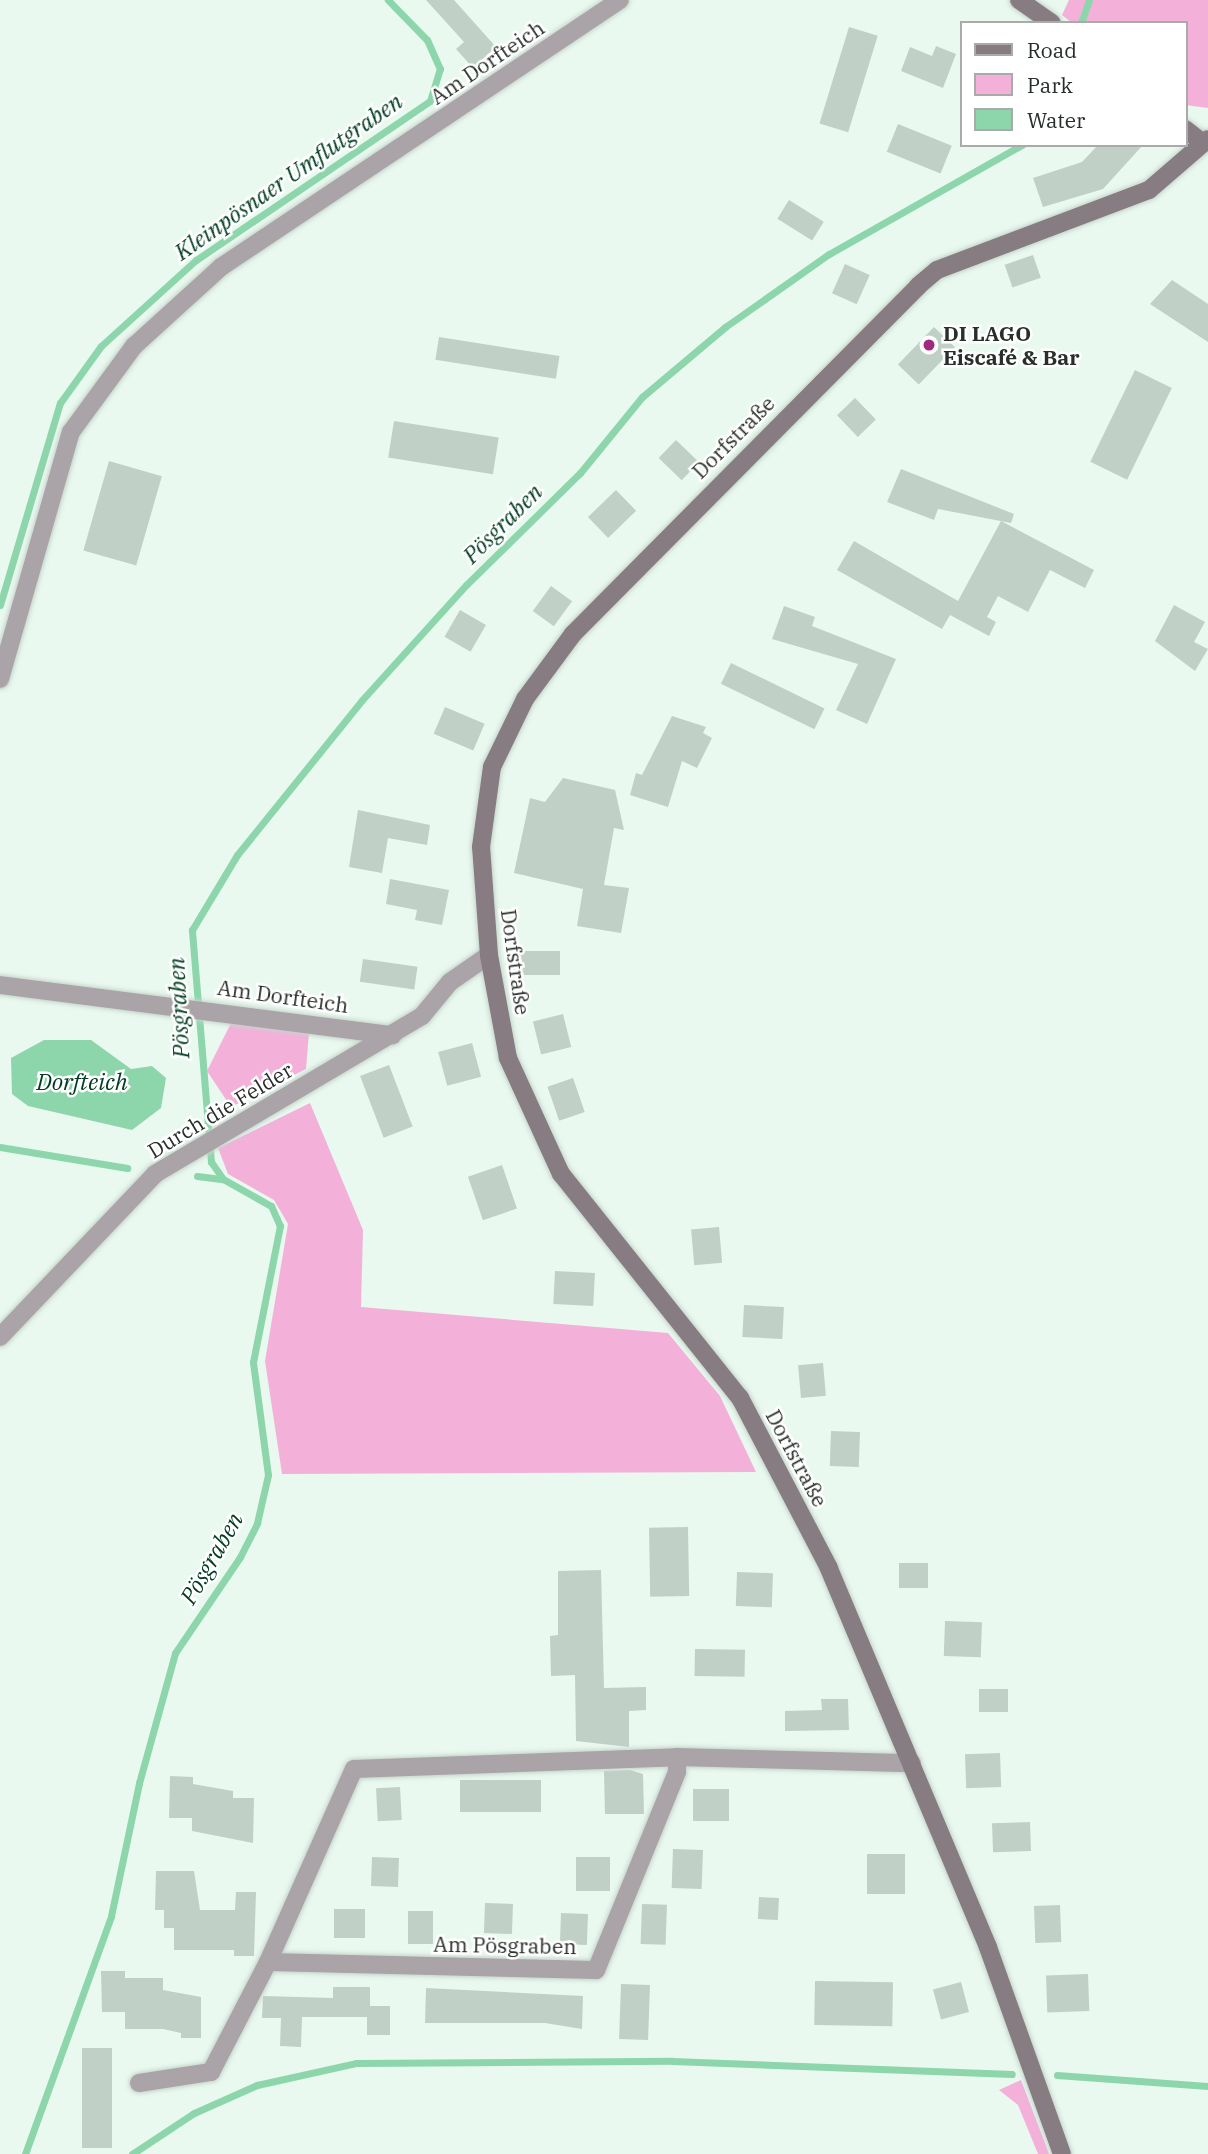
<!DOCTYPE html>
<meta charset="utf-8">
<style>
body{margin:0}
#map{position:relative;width:1208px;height:2154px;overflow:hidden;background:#e9f9ef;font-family:"IBM Plex Serif",serif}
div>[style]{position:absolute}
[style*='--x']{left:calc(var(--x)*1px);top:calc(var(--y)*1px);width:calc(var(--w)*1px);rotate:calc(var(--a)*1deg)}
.green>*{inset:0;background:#f3b1da}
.water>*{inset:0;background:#8dd6ab}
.stream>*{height:7px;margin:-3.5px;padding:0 3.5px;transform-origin:3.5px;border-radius:3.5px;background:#8dd6ab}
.building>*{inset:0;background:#c0d0c6;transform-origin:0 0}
.roads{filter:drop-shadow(0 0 2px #c6d4cc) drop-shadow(0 0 2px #c6d4cc)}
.street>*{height:18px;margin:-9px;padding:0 9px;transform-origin:9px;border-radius:9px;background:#aaa3a7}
.secondary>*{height:18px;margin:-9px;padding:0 9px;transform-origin:9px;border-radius:9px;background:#867c82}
.dots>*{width:19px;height:19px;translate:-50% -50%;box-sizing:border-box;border:4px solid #fff;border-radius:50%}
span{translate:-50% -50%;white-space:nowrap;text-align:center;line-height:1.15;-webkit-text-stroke:5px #fff;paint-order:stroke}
.street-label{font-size:21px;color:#282e2a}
.poi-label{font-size:21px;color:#282e2a;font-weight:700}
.left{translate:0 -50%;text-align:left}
.water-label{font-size:23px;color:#003b21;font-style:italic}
.legend{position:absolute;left:960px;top:21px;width:228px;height:126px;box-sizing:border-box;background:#fff;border:2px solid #a9abaa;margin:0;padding:9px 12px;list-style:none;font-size:21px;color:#282e2a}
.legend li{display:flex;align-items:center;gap:14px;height:35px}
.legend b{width:35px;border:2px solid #a9abaa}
</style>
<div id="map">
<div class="green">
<i style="clip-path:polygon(1069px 0,1208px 0,1208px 108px,1185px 105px,1185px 23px,1072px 23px,1062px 15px)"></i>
<i style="clip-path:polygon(232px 1021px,309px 1033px,306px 1069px,231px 1107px,207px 1071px)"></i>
<i style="clip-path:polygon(310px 1103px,363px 1230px,361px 1307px,668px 1333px,720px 1396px,756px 1472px,282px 1474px,265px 1361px,288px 1224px,274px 1200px,228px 1174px,218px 1148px)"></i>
<i style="clip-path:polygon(1021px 2080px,1045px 2143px,1049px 2154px,1038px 2154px,1018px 2105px,999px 2090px)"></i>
</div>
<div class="water">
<i style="clip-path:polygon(44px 1040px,91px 1040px,131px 1069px,152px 1066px,166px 1078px,161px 1108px,132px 1130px,28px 1106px,12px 1094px,11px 1058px)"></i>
</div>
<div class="stream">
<i style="--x:1081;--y:23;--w:24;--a:-71"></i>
<i style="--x:0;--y:605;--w:211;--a:-73.5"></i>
<i style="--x:60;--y:403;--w:70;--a:-54.3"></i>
<i style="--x:101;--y:346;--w:128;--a:-42.2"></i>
<i style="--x:196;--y:260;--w:283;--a:-34.2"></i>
<i style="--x:430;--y:101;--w:34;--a:-73"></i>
<i style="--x:440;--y:69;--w:32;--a:-114"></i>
<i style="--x:427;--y:40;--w:56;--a:-134.3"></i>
<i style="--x:0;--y:1147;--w:129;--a:9.4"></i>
<i style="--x:197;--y:1176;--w:26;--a:7"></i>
<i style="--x:1057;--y:2075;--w:151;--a:4.2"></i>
<i style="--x:25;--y:2154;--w:253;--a:-70.1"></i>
<i style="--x:111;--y:1916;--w:136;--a:-78.1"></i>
<i style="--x:139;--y:1783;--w:135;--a:-74.5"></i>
<i style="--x:175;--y:1653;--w:116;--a:-55.9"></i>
<i style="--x:240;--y:1557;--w:38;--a:-63"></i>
<i style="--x:257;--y:1523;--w:49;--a:-77.1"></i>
<i style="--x:268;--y:1475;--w:114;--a:-97.6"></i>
<i style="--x:253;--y:1362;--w:139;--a:-78.8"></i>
<i style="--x:280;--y:1226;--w:22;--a:-114"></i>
<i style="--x:271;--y:1206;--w:55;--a:-150.6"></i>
<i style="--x:223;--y:1179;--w:21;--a:-125"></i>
<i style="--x:211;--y:1162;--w:233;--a:-94.7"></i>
<i style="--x:192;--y:930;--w:87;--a:-59"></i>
<i style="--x:237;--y:855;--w:199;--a:-51.1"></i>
<i style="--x:362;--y:700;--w:155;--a:-47.9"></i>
<i style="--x:466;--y:585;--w:160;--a:-44.5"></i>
<i style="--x:580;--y:473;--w:98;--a:-50.8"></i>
<i style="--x:642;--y:397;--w:109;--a:-40.1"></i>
<i style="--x:725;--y:327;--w:127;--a:-35.1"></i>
<i style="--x:829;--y:254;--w:222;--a:-29.5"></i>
<i style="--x:132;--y:2154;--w:74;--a:-33.5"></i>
<i style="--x:194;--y:2113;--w:69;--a:-24"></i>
<i style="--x:257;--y:2085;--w:101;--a:-12.5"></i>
<i style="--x:356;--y:2063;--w:316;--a:-0.4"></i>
<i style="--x:672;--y:2061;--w:340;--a:2.2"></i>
</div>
<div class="building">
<i style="clip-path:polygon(426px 0,454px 0,496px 47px,473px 68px,456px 49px,464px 42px)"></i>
<i style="left:849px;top:27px;width:30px;height:101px;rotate:17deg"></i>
<i style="clip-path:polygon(936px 46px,956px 54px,943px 88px,901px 71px,910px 47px,932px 56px)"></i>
<i style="left:898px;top:124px;width:58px;height:30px;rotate:22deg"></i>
<i style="clip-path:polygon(1098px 145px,1143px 145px,1103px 189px,1043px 207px,1033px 178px,1082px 162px)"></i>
<i style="left:789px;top:200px;width:41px;height:22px;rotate:32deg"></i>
<i style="left:1033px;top:255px;width:24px;height:30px;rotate:71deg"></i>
<i style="left:845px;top:264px;width:27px;height:32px;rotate:24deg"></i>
<i style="clip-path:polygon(1172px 280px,1208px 304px,1208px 342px,1150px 304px)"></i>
<i style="left:934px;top:327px;width:29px;height:52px;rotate:44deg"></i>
<i style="left:439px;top:337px;width:122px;height:23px;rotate:9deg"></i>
<i style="left:1135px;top:370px;width:41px;height:102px;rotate:26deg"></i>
<i style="left:855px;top:398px;width:30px;height:25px;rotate:46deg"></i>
<i style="left:394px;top:421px;width:106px;height:37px;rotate:9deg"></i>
<i style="left:676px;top:440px;width:32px;height:25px;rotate:44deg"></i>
<i style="left:109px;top:461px;width:55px;height:93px;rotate:16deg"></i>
<i style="clip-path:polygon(901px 469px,1014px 514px,1011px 523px,938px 509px,934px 520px,887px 502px)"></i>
<i style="left:616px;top:490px;width:29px;height:39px;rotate:46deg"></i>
<i style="clip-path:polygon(1001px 521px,1094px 570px,1085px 588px,1050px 570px,1028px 612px,998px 596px,987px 617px,996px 622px,989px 636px,950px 615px,942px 629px,837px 570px,854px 541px,958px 601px)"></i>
<i style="left:551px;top:586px;width:26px;height:31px;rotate:36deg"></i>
<i style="clip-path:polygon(1174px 605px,1205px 622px,1194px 642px,1208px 649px,1195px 671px,1155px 641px)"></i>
<i style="clip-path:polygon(784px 606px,815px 617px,812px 626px,896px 659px,867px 724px,836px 710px,858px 664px,772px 639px)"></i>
<i style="left:460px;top:610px;width:30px;height:31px;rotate:30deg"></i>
<i style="left:731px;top:663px;width:104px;height:23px;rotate:26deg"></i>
<i style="left:445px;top:707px;width:43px;height:29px;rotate:23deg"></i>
<i style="clip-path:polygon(672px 716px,706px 727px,703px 733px,712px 738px,697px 768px,682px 761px,668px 807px,630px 795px,636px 773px,642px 775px)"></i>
<i style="clip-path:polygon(563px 778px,615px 790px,624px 830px,614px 828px,604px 885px,629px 888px,621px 933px,577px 926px,583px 889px,514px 873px,530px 798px,545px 802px)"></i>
<i style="clip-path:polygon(358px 810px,430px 825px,427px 845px,388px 838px,382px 873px,349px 867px)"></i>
<i style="clip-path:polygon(390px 879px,449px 890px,442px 925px,415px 920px,417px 910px,386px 904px)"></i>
<i style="left:560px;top:951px;width:24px;height:40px;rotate:90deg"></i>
<i style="left:363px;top:959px;width:55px;height:23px;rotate:8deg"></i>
<i style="left:563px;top:1014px;width:34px;height:31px;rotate:76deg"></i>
<i style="left:472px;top:1043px;width:35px;height:35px;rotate:75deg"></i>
<i style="left:389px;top:1065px;width:66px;height:31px;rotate:69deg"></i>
<i style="left:573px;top:1078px;width:36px;height:27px;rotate:71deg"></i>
<i style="left:502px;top:1165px;width:46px;height:36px;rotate:71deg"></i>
<i style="left:719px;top:1227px;width:36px;height:28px;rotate:85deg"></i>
<i style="left:555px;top:1271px;width:40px;height:33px;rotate:3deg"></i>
<i style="left:744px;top:1305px;width:40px;height:32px;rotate:3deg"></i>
<i style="left:823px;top:1363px;width:33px;height:25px;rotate:85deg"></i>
<i style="left:831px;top:1431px;width:29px;height:35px;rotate:2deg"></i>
<i style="left:688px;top:1527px;width:69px;height:39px;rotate:89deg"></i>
<i style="left:899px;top:1563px;width:29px;height:25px"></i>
<i style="clip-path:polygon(601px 1570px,604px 1688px,646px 1687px,646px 1710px,629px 1711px,629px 1747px,576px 1741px,575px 1675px,551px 1676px,550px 1636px,558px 1635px,558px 1571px)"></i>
<i style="left:737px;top:1572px;width:36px;height:34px;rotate:2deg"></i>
<i style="left:945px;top:1621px;width:37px;height:35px;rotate:2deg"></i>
<i style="left:695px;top:1649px;width:50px;height:27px;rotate:1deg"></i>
<i style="left:979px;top:1689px;width:29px;height:23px"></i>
<i style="clip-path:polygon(821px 1699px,848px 1699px,849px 1730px,785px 1731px,785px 1711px,822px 1710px)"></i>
<i style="left:1000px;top:1753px;width:34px;height:35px;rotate:88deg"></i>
<i style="clip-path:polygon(630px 1770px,643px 1774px,644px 1814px,605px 1814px,604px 1771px)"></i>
<i style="clip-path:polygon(170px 1776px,193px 1777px,193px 1784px,233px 1791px,233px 1798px,254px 1798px,253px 1843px,192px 1831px,192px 1818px,169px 1818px)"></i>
<i style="left:460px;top:1780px;width:81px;height:32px"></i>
<i style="left:400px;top:1787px;width:33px;height:24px;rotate:87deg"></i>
<i style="left:693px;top:1789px;width:36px;height:32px"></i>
<i style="left:1030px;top:1822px;width:29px;height:38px;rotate:88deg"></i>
<i style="left:673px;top:1849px;width:30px;height:39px;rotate:2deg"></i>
<i style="left:867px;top:1854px;width:38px;height:40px"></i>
<i style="left:372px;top:1857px;width:27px;height:29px;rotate:2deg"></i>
<i style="left:610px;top:1857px;width:34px;height:34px;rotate:90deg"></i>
<i style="clip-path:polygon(156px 1871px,194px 1871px,200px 1910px,235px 1910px,236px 1892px,256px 1892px,254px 1956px,234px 1956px,234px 1950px,174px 1950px,174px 1928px,164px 1928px,164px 1910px,155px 1910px)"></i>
<i style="left:759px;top:1897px;width:20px;height:22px;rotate:3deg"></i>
<i style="left:485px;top:1903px;width:28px;height:30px;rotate:2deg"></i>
<i style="left:642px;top:1904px;width:25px;height:40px;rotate:2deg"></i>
<i style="left:1060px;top:1905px;width:37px;height:26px;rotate:88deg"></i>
<i style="left:334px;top:1909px;width:31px;height:29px"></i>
<i style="left:408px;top:1911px;width:25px;height:33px"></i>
<i style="left:561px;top:1913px;width:27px;height:31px;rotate:2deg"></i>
<i style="clip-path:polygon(101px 1971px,125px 1971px,125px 1978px,163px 1978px,163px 1990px,201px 1997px,201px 2038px,181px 2038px,181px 2033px,163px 2029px,125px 2029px,125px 2012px,102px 2012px)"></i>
<i style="left:1088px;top:1974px;width:37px;height:42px;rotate:88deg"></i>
<i style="left:815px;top:1981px;width:78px;height:44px;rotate:1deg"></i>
<i style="left:961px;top:1982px;width:31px;height:29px;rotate:75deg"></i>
<i style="left:621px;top:1984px;width:29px;height:55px;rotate:2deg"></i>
<i style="clip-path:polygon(333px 1987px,370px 1987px,370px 2006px,390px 2006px,390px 2035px,367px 2035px,367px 2017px,302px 2017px,301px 2047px,280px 2046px,281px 2018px,262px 2018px,263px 1996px,333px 1998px)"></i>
<i style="clip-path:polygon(426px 1988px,583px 1996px,582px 2029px,545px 2023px,425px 2023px)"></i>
<i style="left:82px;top:2048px;width:30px;height:100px"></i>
</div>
<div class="roads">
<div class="street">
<i style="--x:0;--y:679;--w:257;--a:-74"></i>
<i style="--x:71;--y:432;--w:107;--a:-53.8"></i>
<i style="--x:134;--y:346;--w:118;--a:-42.2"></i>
<i style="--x:221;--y:267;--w:480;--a:-33.8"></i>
<i style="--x:0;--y:985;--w:396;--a:7.3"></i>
<i style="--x:0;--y:1337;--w:225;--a:-46.4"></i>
<i style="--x:155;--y:1174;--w:310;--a:-30.6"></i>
<i style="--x:422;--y:1016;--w:44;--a:-50.5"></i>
<i style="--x:450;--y:982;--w:47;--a:-34.7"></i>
<i style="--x:677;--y:1757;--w:15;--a:90"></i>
<i style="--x:677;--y:1772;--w:214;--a:112.2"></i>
<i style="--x:596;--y:1970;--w:328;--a:-178.6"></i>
<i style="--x:268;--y:1962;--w:211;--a:-66"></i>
<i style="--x:354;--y:1769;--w:323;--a:-2.1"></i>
<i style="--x:677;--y:1757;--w:235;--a:1.5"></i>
<i style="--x:139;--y:2083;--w:73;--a:-8.7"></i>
<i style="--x:211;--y:2072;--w:124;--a:-62.6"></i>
</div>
<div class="secondary">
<i style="--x:1019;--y:0;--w:40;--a:34.9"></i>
<i style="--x:1185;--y:129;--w:23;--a:38"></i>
<i style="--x:1062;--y:2154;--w:220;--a:-109.7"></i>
<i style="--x:988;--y:1947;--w:411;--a:-112.8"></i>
<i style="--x:829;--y:1568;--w:192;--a:-117.6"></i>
<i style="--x:740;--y:1398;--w:287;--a:-128.6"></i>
<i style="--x:561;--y:1174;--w:128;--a:-114.6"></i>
<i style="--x:508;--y:1058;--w:105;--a:-100.5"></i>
<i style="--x:489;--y:955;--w:108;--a:-94.2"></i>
<i style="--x:481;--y:847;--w:81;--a:-82.2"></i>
<i style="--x:492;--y:767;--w:76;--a:-64.1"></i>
<i style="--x:525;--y:699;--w:81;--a:-53.6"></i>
<i style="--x:573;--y:634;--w:490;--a:-45.2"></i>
<i style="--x:918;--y:286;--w:25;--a:-40"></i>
<i style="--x:937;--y:270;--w:227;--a:-20.7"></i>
<i style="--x:1149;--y:190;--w:78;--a:-40.8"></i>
</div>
</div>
<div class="dots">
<i style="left:929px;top:345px;background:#a12980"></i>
</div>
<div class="street-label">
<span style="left:487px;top:62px;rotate:-34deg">Am Dorfteich</span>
<span style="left:733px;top:437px;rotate:-45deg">Dorfstraße</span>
<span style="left:516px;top:962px;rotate:82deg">Dorfstraße</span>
<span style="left:283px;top:996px;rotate:8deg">Am Dorfteich</span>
<span style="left:220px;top:1110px;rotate:-31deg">Durch die Felder</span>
<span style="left:797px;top:1458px;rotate:62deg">Dorfstraße</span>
<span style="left:505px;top:1945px;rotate:1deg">Am Pösgraben</span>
</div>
<div class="poi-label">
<span class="left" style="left:943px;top:345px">DI LAGO<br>Eiscafé &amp; Bar</span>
</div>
<div class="water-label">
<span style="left:288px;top:176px;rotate:-35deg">Kleinpösnaer Umflutgraben</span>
<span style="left:502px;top:523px;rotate:-45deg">Pösgraben</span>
<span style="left:178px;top:1008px;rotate:-93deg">Pösgraben</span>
<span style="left:82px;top:1081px">Dorfteich</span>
<span style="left:211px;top:1558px;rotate:-60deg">Pösgraben</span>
</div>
<ul class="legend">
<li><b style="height:9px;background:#867c82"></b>Road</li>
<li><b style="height:19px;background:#f3b1da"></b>Park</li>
<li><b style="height:19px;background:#8dd6ab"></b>Water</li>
</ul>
</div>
